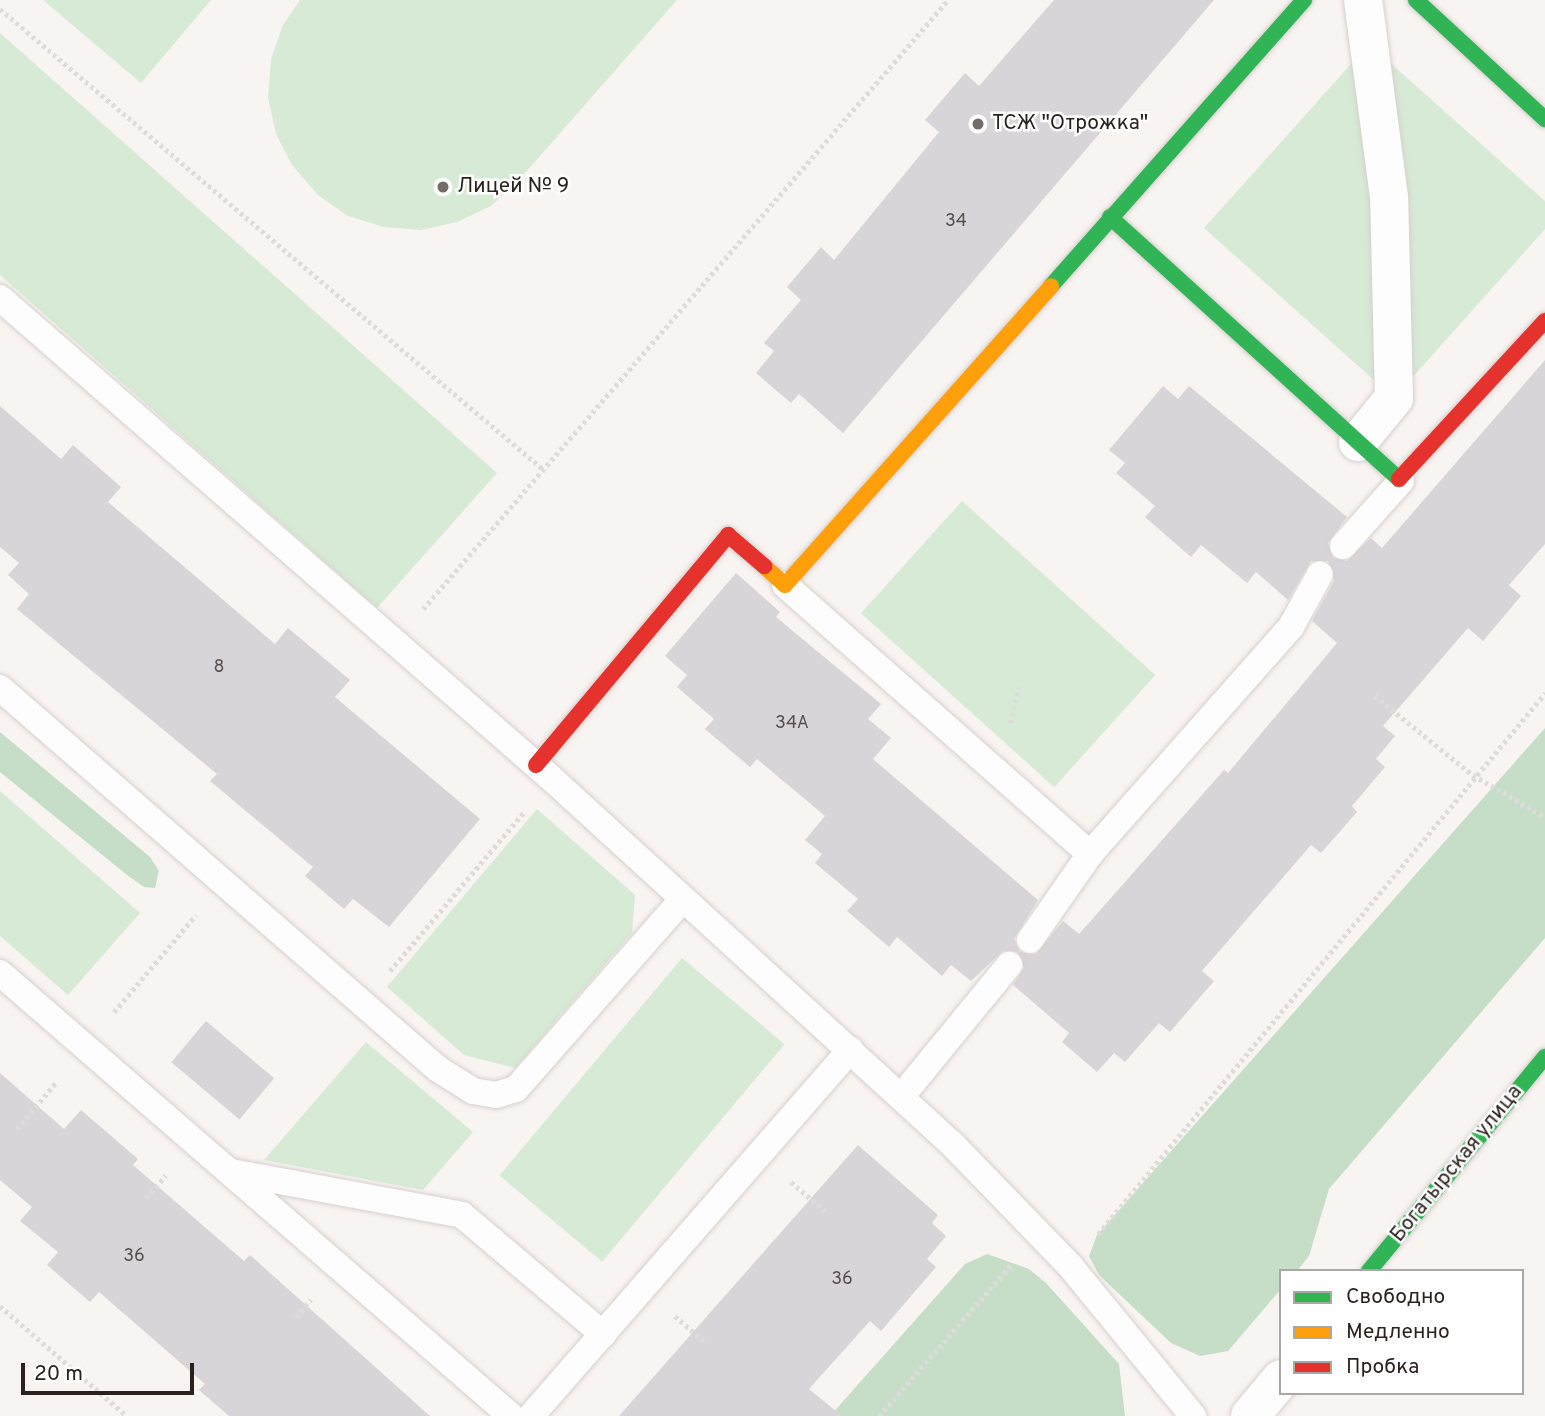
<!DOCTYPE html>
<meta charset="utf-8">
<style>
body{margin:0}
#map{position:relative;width:1545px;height:1416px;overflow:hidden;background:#f8f4f2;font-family:Overpass,sans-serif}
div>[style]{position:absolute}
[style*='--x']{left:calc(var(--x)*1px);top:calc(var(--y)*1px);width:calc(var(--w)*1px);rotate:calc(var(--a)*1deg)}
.green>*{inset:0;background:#d6ead5;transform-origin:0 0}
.forest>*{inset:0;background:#c6ddc7}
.building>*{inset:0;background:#d8d5d9;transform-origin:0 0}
.path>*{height:4.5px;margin-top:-2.25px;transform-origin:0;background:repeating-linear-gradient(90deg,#dedcdb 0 3.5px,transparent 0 7px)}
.roads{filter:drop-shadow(0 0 2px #d6d0cd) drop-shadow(0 0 2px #d6d0cd)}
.lane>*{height:26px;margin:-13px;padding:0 13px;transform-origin:13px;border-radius:13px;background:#fefdfd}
.street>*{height:38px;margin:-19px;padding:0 19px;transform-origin:19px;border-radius:19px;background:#fefdfd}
.fast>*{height:16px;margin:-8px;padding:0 8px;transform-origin:8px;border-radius:8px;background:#30b455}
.slow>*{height:16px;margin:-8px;padding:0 8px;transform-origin:8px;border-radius:8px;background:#ff9f0a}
.jam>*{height:16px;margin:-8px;padding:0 8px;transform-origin:8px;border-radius:8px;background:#e5322d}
.dots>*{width:19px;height:19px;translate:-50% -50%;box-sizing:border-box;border:4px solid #fff;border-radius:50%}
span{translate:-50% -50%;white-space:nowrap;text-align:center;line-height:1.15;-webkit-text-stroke:5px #fff;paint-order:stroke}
.number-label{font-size:18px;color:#564f4d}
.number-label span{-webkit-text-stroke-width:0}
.poi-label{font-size:21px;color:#2b221e}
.left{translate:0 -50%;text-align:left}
.street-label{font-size:21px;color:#2b221e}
.legend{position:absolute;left:1279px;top:1269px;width:245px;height:126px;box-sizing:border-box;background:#fff;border:2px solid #aaa7a5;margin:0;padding:9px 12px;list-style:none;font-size:21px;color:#2b221e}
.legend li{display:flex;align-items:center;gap:14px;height:35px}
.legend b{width:35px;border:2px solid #aaa7a5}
.scale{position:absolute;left:21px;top:1363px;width:173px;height:32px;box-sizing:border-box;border:4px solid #2b221e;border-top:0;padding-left:9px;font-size:21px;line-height:24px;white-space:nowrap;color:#2b221e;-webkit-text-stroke:5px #fff;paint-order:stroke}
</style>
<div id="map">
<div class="green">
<i style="clip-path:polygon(43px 0,211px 0,141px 83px)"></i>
<i style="clip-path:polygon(300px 0,677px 0,518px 181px,491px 206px,457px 222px,421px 230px,384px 227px,348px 216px,318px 195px,292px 165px,276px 134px,268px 98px,271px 59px,283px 25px)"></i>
<i style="clip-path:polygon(0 33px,497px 473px,377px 608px,0 275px)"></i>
<i style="clip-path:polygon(1369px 44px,1545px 201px,1545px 229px,1394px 398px,1204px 228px)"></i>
<i style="left:962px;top:501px;width:260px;height:151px;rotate:42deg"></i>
<i style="clip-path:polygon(0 791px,140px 913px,68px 995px,0 936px)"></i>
<i style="clip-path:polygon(537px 809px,635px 895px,632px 933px,515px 1068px,464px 1055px,387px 987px)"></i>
<i style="left:682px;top:958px;width:134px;height:284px;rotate:40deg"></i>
<i style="clip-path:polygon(366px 1042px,473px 1132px,423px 1190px,264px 1160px)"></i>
</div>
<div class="forest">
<i style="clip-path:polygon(1545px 728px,1545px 938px,1329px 1189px,1309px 1256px,1297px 1271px,1281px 1271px,1281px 1289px,1228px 1351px,1200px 1356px,1171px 1343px,1099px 1275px,1089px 1256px,1097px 1235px)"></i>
<i style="clip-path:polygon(0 732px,150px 857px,159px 871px,155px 888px,144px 887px,127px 875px,0 772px)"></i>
<i style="clip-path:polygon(987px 1254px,1029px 1269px,1046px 1283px,1119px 1364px,1125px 1416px,830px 1416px,965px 1264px)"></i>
</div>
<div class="building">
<i style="clip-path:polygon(1054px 0,1214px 0,843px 433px,799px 394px,791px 403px,756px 373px,774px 351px,764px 343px,801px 300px,787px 287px,821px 247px,834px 260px,939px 132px,925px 120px,965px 73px,979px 86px)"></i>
<i style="clip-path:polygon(1545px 360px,1545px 544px,1509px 585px,1521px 596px,1483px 641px,1468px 628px,1383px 726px,1395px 736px,1376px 759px,1385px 767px,1352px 806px,1357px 812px,1321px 853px,1311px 845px,1202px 971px,1214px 981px,1170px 1032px,1159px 1023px,1125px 1062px,1114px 1053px,1097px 1072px,1062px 1042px,1069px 1033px,1013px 985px,1024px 968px,1018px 952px,1003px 951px,971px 981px,951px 965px,942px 976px,897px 937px,889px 947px,847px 911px,858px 899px,815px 863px,822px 854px,805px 840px,825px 816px,757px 759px,750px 767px,705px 729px,714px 719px,677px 687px,687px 675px,665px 656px,736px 573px,780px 612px,776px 617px,881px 704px,868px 719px,891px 738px,873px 759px,1038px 900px,1014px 939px,1020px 952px,1036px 954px,1063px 921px,1079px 934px,1224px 770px,1228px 773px,1337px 643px,1312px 621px,1334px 581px,1328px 561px,1311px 561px,1288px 600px,1256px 572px,1247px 583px,1201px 545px,1191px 557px,1145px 517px,1155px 506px,1116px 473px,1125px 463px,1109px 450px,1163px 386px,1178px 399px,1189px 386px,1347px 517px,1328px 543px,1333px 558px,1347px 561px,1371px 538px,1382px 548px)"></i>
<i style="clip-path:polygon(0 406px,61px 459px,73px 445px,121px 487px,108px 502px,275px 644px,288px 628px,350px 680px,335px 697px,480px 819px,389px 927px,353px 899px,344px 909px,305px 876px,313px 867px,210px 781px,217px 774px,17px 609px,29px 594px,8px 575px,19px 563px,0 547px)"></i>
<i style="left:206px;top:1021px;width:89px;height:54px;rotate:40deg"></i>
<i style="clip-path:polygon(0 1073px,64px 1129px,81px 1110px,138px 1159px,133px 1165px,244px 1261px,250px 1255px,430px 1416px,229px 1416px,199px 1390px,205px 1384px,99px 1292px,90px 1302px,47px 1265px,58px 1252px,20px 1221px,32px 1207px,0 1180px)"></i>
<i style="clip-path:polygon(858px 1145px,938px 1215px,932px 1223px,946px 1236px,927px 1259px,936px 1267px,881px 1331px,870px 1321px,809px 1389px,842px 1416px,619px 1416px)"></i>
</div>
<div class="path">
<i style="--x:0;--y:9;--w:713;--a:40.28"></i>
<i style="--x:423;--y:609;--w:804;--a:-49.24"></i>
<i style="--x:1375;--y:696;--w:126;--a:38.9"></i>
<i style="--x:1473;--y:775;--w:83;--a:30.3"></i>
<i style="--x:1010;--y:723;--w:37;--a:-76"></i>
<i style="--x:390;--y:971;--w:208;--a:-49.9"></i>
<i style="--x:114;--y:1012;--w:127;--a:-49.8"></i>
<i style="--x:17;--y:1129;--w:62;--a:-50.2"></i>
<i style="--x:791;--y:1182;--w:45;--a:40.5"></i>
<i style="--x:146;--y:1198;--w:30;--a:-49"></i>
<i style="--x:1098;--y:1234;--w:702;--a:-50.43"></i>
<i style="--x:0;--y:1306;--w:168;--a:40.9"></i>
<i style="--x:675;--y:1316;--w:38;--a:41"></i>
<i style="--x:296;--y:1317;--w:23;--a:-50"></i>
<i style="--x:879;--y:1416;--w:201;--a:-48.8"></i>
</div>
<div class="roads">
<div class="lane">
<i style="--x:0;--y:298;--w:732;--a:41.07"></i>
<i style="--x:552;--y:779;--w:542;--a:42.38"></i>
<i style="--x:952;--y:1144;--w:171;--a:45.9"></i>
<i style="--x:1071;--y:1267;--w:193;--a:50.7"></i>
<i style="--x:1343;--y:546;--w:87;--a:-48.3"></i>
<i style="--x:785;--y:585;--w:407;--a:41.4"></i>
<i style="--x:1090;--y:854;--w:303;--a:-48.5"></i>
<i style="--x:1291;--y:627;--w:60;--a:-61.3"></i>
<i style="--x:0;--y:688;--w:581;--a:41.02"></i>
<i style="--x:438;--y:1069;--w:41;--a:32.2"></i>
<i style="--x:473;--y:1091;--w:23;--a:10"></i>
<i style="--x:496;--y:1095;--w:21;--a:-17"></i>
<i style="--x:516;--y:1089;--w:253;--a:-48.7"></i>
<i style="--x:1030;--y:940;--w:105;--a:-55.1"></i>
<i style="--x:0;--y:973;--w:676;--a:40.92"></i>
<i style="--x:901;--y:1097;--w:171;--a:-50.7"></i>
<i style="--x:231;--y:1172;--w:235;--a:10.5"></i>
<i style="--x:462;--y:1215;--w:185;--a:40.2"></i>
<i style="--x:531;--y:1416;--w:486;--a:-48.9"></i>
</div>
<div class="street">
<i style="--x:1358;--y:442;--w:57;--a:-50.7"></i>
<i style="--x:1394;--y:398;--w:201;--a:-91.4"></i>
<i style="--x:1389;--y:197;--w:199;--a:-97.5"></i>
<i style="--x:1250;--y:1416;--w:48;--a:-50"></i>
</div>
<div class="fast">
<i style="--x:1416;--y:0;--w:176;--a:42.7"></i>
<i style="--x:1110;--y:217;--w:390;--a:42.2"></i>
<i style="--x:1051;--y:286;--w:382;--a:-48.5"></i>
<i style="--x:1369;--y:1271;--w:277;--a:-50.6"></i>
</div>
<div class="slow">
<i style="--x:764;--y:566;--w:28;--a:42"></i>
<i style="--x:785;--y:585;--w:400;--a:-48.3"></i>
</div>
<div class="jam">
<i style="--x:1399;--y:479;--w:215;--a:-47.3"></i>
<i style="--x:536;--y:765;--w:300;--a:-50.1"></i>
<i style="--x:728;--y:535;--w:48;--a:40.7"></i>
</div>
</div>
<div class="dots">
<i style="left:978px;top:124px;background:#736c68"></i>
<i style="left:443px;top:187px;background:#736c68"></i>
</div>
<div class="number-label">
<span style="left:956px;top:222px">34</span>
<span style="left:219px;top:668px">8</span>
<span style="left:792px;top:724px">34А</span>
<span style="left:134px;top:1257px">36</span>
<span style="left:842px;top:1280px">36</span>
</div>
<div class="poi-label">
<span class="left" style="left:992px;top:124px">ТСЖ "Отрожка"</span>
<span class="left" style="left:457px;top:187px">Лицей № 9</span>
</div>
<div class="street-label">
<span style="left:1457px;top:1164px;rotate:-51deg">Богатырская улица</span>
</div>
<ul class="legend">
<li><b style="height:9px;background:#30b455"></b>Свободно</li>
<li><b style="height:9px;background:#ff9f0a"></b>Медленно</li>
<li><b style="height:9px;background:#e5322d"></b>Пробка</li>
</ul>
<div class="scale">20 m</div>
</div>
